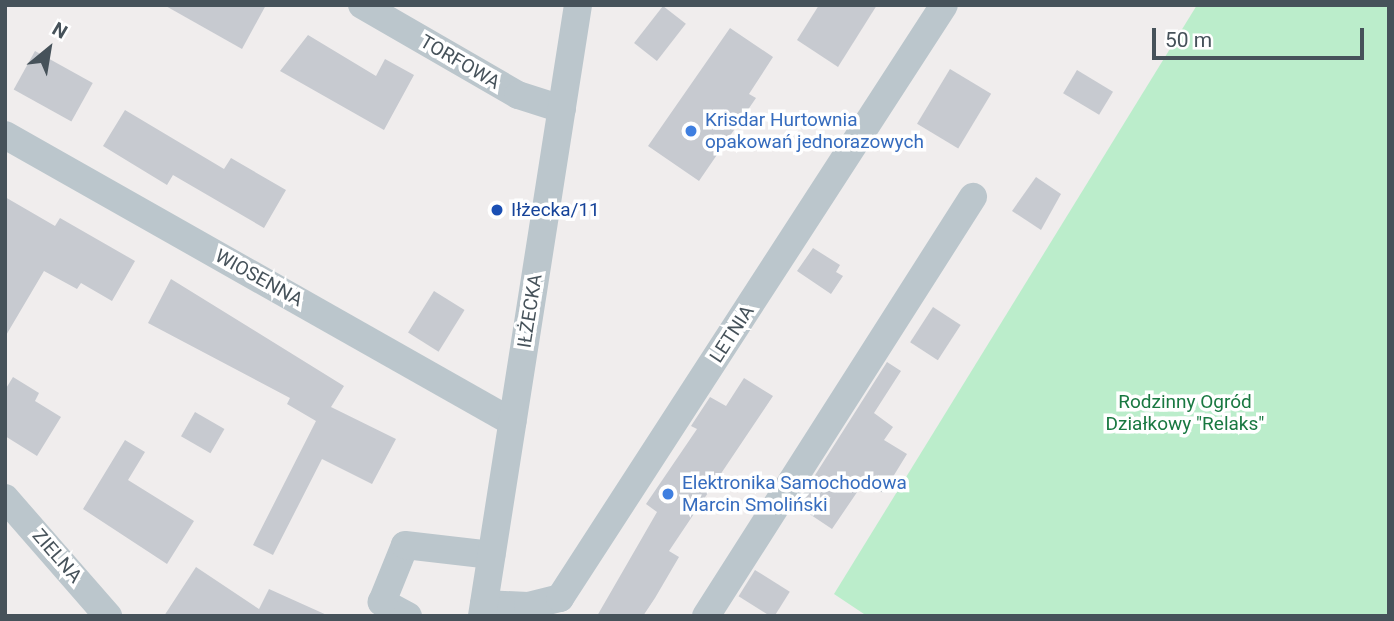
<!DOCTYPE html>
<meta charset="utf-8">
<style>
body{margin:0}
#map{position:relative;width:1394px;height:621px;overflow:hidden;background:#f0eded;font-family:Roboto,sans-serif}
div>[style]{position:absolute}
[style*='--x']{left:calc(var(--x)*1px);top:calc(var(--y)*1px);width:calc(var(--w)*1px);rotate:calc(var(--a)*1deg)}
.green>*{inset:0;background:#bbedcb}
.building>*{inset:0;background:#c7cad0;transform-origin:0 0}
.minor>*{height:28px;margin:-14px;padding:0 14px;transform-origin:14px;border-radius:14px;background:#bbc6cc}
.dots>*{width:19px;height:19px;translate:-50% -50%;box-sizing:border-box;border:4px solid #fff;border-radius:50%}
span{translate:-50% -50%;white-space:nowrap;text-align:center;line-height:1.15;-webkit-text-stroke:7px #fff;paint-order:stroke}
.street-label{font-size:19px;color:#46525a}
.shop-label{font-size:19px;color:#366cbe}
.left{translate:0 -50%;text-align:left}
.transit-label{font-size:19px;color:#164399}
.park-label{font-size:19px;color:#197841}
.frame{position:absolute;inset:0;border:7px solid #46525a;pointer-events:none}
.north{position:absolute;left:14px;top:14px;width:70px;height:70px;-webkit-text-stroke:5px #fff;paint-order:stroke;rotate:30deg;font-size:19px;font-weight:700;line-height:28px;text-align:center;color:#46525a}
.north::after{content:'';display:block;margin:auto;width:24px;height:32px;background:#46525a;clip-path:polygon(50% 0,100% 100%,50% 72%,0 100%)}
.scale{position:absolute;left:1152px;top:28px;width:212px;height:32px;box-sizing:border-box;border:4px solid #46525a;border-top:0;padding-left:9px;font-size:21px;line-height:24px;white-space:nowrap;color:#46525a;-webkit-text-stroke:5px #fff;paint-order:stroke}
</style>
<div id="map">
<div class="green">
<i style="clip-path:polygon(1197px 5px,1389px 5px,1389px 616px,867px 616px,834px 594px)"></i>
</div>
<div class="building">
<i style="clip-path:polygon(164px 5px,266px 5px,242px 49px)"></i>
<i style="clip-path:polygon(819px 5px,877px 5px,838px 67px,797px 40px)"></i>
<i style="left:663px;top:6px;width:29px;height:47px;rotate:38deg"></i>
<i style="clip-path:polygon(730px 28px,773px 57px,749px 94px,756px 98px,699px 181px,648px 146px)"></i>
<i style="clip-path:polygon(308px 35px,376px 76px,385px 59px,414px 75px,384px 130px,280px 71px)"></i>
<i style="left:35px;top:51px;width:66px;height:44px;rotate:29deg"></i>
<i style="left:950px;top:69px;width:48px;height:64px;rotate:31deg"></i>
<i style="left:1077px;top:70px;width:42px;height:27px;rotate:31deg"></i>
<i style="clip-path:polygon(125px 110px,224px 169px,231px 158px,286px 190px,264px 228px,173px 175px,167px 185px,103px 146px)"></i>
<i style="clip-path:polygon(1036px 177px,1061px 194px,1041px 230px,1012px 211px)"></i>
<i style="clip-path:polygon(5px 197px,55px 226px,60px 218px,135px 261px,112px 301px,81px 283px,77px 289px,44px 271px,5px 337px)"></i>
<i style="clip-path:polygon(813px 248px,840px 265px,836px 272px,843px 276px,831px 294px,797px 271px)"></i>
<i style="clip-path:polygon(171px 279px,344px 386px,331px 407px,396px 439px,372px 484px,322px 459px,273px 555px,253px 545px,316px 421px,287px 404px,290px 398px,148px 323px)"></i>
<i style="left:434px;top:291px;width:36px;height:49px;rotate:32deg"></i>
<i style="left:933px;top:307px;width:33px;height:42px;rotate:33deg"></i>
<i style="clip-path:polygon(887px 362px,901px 371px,874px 413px,893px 427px,884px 440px,907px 454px,883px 493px,864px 482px,832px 529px,796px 505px)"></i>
<i style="clip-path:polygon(13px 377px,39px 393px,35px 401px,61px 417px,37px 456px,5px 436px,5px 390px)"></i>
<i style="clip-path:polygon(744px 378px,773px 396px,669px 551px,679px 557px,655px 598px,643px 616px,597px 616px,657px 512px,646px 504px,697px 429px,691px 426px,710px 397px,726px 406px)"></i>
<i style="left:195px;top:412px;width:34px;height:28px;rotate:30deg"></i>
<i style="clip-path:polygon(125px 440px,145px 452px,128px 480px,194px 521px,167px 564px,83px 509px)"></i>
<i style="clip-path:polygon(196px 567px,259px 609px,269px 589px,329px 616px,164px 616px)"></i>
<i style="left:755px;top:570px;width:41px;height:31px;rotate:32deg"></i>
</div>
<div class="minor">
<i style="--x:362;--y:5;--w:180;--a:30"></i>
<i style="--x:518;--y:95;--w:46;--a:17.7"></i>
<i style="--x:5;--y:135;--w:583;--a:29.51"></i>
<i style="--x:5;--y:498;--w:157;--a:48.9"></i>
<i style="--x:484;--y:604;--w:44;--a:2.6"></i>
<i style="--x:528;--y:606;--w:33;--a:-14"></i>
<i style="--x:560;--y:598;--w:706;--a:-57.07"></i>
<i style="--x:408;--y:616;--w:30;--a:-152"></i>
<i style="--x:382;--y:602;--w:61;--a:-68"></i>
<i style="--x:405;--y:545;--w:87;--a:6.6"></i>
<i style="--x:482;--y:616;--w:618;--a:-81.07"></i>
<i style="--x:706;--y:616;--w:497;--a:-57.5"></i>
</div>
<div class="dots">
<i style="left:691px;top:131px;background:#3f7fe0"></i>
<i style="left:497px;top:210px;background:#1a4fb4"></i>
<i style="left:668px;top:494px;background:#3f7fe0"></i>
</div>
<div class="street-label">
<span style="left:460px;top:62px;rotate:30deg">TORFOWA</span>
<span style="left:259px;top:278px;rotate:29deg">WIOSENNA</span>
<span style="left:530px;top:311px;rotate:-81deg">IŁŻECKA</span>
<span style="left:732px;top:334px;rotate:-57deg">LETNIA</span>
<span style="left:57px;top:556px;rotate:49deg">ZIELNA</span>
</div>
<div class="shop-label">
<span class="left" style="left:705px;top:131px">Krisdar Hurtownia<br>opakowań jednorazowych</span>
<span class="left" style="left:682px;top:494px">Elektronika Samochodowa<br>Marcin Smoliński</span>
</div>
<div class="transit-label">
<span class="left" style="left:511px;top:210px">Iłżecka/11</span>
</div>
<div class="park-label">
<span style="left:1185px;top:413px">Rodzinny Ogród<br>Działkowy "Relaks"</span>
</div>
<div class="frame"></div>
<div class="north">N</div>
<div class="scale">50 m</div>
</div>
